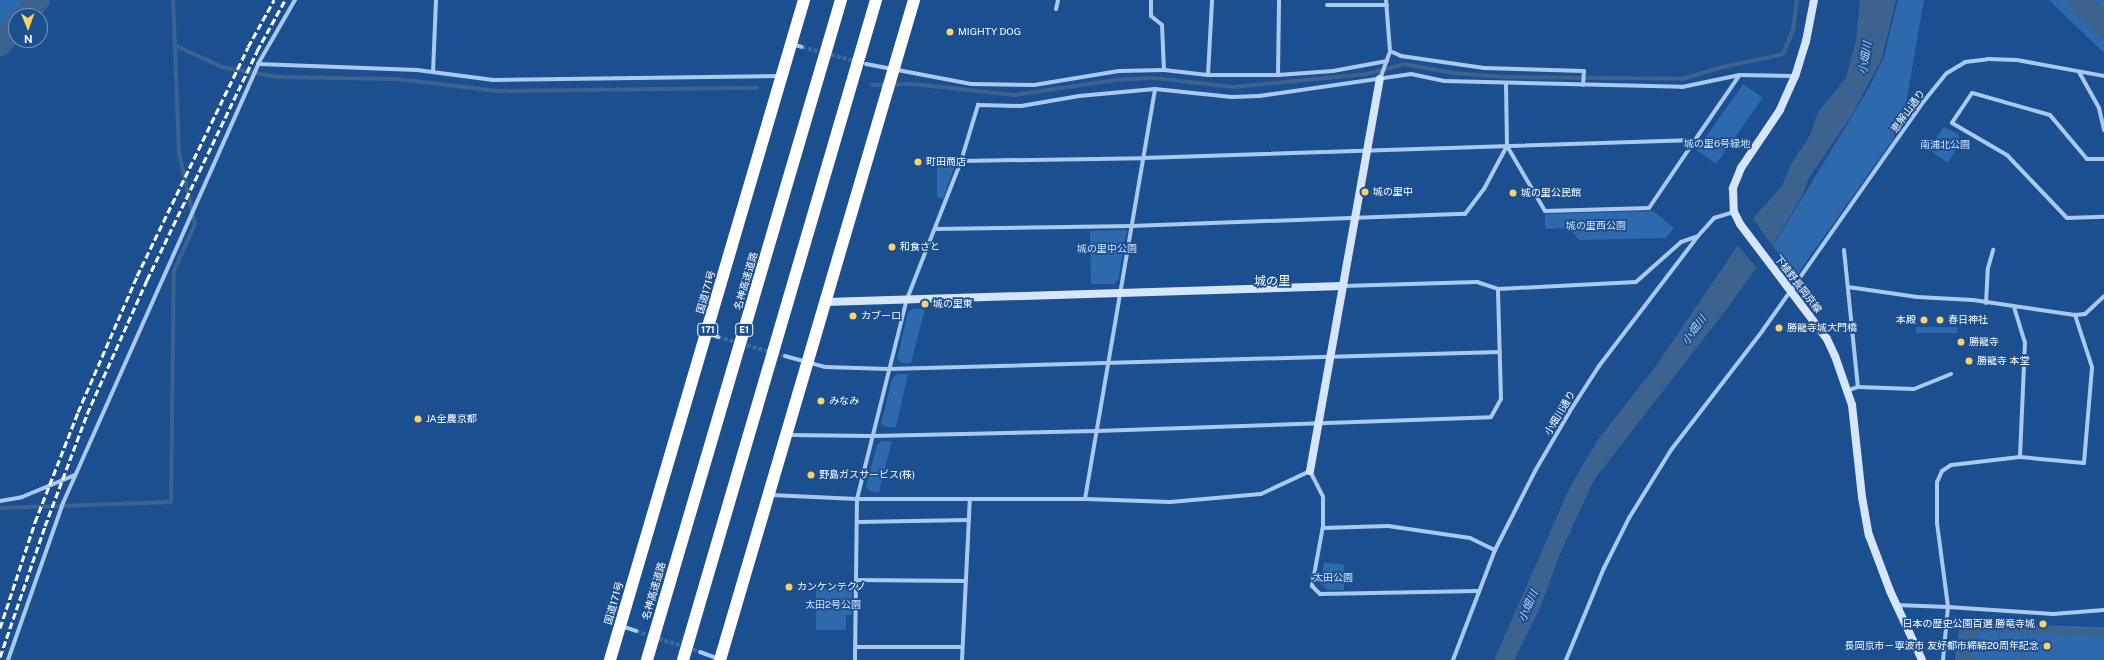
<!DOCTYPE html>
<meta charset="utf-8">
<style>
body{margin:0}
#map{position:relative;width:2104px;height:660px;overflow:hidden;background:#1b4f8f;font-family:"Public Sans","Noto Sans JP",sans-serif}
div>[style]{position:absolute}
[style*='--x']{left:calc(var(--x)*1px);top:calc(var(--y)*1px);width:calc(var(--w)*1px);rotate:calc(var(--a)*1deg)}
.green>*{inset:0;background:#2e69ad;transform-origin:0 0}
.water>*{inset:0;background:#3c6290}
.pier>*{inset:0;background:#1b4f8f}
.stream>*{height:4px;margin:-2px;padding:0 2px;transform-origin:2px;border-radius:2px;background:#3c6290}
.river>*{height:23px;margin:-11.5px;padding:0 11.5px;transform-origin:11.5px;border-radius:11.5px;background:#3c6290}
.street-tunnel>*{height:4px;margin-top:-2px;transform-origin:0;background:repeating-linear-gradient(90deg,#3d69a0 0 4px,transparent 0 6px)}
.street>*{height:4px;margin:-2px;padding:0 2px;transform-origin:2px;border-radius:2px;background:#a9c9ee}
.secondary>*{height:8px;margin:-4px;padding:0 4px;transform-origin:4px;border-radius:4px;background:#d6e6fa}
.highway>*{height:12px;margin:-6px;padding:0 6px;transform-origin:6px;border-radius:6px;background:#fff}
.rail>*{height:3px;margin-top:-1.5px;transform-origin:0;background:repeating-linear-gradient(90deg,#fff 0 7px,transparent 0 10px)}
.dots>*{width:11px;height:11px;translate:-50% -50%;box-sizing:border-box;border:2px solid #1b4f8f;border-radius:50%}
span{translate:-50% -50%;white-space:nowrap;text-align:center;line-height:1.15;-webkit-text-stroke:3.5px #1b4f8f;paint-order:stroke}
.shield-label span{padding:1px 3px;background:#1b4f8f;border:1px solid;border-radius:3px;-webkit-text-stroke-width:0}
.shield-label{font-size:9px;color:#fff;font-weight:700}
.poi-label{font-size:10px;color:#fff}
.left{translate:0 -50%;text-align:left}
.right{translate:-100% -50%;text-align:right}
.street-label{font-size:10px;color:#fff}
.park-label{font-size:10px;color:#cfe3fa}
.water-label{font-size:11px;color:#b5d3f5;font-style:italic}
.quarter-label{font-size:12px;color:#fff}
.north{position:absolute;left:8px;top:8px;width:40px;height:40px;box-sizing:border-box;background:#1b4f8f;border:1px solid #7695bc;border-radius:50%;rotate:179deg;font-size:11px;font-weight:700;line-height:16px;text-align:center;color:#fff}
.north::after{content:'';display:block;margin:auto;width:14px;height:18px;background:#ffd166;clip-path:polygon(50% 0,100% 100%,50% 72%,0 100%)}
</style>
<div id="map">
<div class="green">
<i style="clip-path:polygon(0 0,49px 0,34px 16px,16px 16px,16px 35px,0 52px)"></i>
<i style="clip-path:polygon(1898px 0,1924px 0,1903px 120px,1892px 141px,1796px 276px,1773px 246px,1869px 88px,1884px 57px)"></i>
<i style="clip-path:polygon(2049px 0,2070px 0,2104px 34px,2104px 53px)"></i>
<i style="clip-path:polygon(2088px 0,2104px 0,2104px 18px,2101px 16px)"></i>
<i style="left:1743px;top:84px;width:24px;height:81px;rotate:35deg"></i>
<i style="clip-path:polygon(1944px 127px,1958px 134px,1961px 141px,1948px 163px,1928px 149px)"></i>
<i style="clip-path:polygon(958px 156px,943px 199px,937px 197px,937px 157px)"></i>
<i style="clip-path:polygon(1653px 211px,1674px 228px,1666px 238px,1579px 240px,1568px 228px,1545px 229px,1545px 214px)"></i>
<i style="clip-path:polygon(1127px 230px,1118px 280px,1114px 284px,1091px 284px,1090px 231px)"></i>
<i style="clip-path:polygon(925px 308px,911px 363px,902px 363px,897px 359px,908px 312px,913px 309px)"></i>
<i style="left:1916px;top:327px;width:41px;height:6px"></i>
<i style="clip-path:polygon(897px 374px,908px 374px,896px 427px,886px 427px,881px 424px,892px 379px)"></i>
<i style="clip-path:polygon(882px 441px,892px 441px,879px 492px,871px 492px,866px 487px,877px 445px)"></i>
<i style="clip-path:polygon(1324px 563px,1344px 564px,1344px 590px,1328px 590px,1320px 583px)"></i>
<i style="clip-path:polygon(816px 588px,852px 588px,852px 615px,846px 615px,846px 630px,816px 630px)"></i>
<i style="clip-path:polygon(1968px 623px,2104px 627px,2104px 660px,1955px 660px,1959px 630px)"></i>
</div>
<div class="water">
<i style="clip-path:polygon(1860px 0,1896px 0,1882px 58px,1853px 113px,1809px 178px,1802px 196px,1773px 245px,1726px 310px,1594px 480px,1560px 554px,1540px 608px,1514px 660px,1494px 660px,1570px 487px,1597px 441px,1658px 363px,1734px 251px,1754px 217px,1782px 186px,1790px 166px,1810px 135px,1818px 112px,1846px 78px,1856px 40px)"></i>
<i style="clip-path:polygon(1969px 624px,2104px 629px,2104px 637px,1977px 631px,1974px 660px,1957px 660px,1960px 630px)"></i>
</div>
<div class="pier">
<i style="clip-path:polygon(1752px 217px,1773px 247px,1758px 269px,1736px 244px)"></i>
</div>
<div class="stream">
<i style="--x:176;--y:46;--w:51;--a:24.5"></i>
<i style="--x:222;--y:67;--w:56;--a:10.3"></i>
<i style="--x:277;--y:77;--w:120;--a:1"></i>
<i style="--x:397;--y:79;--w:102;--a:6.8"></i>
<i style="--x:498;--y:91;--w:259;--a:-0.7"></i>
<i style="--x:872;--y:85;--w:41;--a:-1.4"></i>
<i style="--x:913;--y:84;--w:102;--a:6.2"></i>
<i style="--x:1014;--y:95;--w:103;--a:-8.4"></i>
<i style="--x:1116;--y:80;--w:37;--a:-3"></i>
<i style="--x:1153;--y:78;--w:81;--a:6.3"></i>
<i style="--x:1234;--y:87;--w:134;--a:-5.6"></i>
<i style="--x:1367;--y:74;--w:38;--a:-15"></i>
<i style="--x:1404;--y:64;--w:50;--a:10.4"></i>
<i style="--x:1453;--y:73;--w:51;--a:4.5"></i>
<i style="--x:1504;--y:77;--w:178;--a:0.6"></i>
<i style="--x:1682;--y:79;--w:43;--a:-16.3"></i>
<i style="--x:1723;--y:67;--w:61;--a:-12.2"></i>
<i style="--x:1783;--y:54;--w:25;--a:-67"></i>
<i style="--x:1793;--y:31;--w:31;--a:-83"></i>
<i style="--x:0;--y:508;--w:171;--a:-2"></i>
<i style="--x:171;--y:502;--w:231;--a:-89.3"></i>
<i style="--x:174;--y:271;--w:51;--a:-65.9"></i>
<i style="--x:195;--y:224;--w:73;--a:-102.7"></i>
<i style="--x:179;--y:153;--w:153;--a:-92.2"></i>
<i style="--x:2023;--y:648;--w:12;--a:90"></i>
</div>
<div class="river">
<i style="--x:2078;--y:0;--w:37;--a:45"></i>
<i style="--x:24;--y:16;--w:21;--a:-49"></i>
<i style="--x:0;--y:44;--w:25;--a:-50"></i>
</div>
<div class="street-tunnel">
<i style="--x:802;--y:47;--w:66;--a:14.9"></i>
<i style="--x:718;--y:337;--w:70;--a:15.8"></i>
<i style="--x:636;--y:631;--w:67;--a:18.2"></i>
</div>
<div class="street">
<i style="--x:1151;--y:0;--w:16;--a:90"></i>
<i style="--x:1151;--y:16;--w:14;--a:39"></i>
<i style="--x:1162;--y:25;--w:45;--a:87.5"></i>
<i style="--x:1327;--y:5;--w:60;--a:0"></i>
<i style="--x:1056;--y:9;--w:9;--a:-77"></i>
<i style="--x:792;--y:44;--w:10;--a:17"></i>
<i style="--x:1390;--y:51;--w:12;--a:24"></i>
<i style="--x:1401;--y:56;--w:84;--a:8.2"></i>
<i style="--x:1484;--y:68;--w:100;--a:1.7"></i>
<i style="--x:1584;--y:71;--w:14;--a:94"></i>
<i style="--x:258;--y:64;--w:159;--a:2.2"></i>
<i style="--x:417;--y:70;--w:77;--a:7.5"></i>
<i style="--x:493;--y:80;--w:288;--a:-0.8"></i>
<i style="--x:866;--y:64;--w:107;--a:10.8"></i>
<i style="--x:971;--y:84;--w:63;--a:0.9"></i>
<i style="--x:1034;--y:85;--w:86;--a:-9.4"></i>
<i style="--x:1119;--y:71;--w:45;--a:-1.3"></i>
<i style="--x:1164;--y:70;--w:44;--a:6.5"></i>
<i style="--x:1208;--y:75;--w:70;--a:0"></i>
<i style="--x:1278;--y:75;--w:55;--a:-4.2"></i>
<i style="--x:1333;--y:71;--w:55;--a:-10.5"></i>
<i style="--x:433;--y:72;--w:72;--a:-87.6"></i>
<i style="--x:2079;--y:72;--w:41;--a:60.9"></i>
<i style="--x:2099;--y:108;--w:23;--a:77"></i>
<i style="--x:1208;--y:75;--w:75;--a:-86.9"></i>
<i style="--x:1278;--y:75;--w:75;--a:-89.2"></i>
<i style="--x:1380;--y:79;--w:30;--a:-70"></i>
<i style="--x:1390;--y:51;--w:51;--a:-94.5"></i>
<i style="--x:1506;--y:83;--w:63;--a:89.1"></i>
<i style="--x:1507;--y:146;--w:75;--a:59.7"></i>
<i style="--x:1545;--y:211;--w:104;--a:-1.7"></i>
<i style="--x:1649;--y:208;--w:82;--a:-55.9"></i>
<i style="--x:2104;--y:159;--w:17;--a:180"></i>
<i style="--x:2087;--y:159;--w:57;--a:-130.1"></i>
<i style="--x:2050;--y:115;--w:81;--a:-164.2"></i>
<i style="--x:1972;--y:93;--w:36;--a:124"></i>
<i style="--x:1952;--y:123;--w:64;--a:30.2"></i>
<i style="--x:2007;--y:155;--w:87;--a:46.4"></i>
<i style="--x:2067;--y:218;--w:37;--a:-2"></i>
<i style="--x:961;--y:161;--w:182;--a:-0.9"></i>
<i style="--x:1143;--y:158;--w:552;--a:-1.87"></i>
<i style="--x:1695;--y:140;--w:78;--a:-55.5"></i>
<i style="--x:935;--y:229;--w:196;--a:-0.9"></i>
<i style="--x:1131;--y:226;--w:334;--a:-2.1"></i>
<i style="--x:1465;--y:214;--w:31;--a:-53"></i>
<i style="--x:1484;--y:189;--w:49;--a:-61.9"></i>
<i style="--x:1844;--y:250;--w:138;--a:84.2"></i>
<i style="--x:1343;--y:286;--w:134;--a:-1.7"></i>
<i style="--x:1477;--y:282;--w:22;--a:18"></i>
<i style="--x:1498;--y:289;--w:138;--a:-2.9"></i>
<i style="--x:1636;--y:282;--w:60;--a:-41.6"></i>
<i style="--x:1681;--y:242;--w:18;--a:-19"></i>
<i style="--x:1848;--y:287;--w:70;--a:8.2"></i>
<i style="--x:1917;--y:297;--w:56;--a:3.1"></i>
<i style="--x:1973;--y:300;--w:103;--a:8.4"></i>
<i style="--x:2075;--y:315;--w:10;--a:-6"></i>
<i style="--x:2085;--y:314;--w:26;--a:-43"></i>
<i style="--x:1986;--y:303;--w:35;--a:-87"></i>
<i style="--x:1988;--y:268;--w:19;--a:-74"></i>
<i style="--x:2014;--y:307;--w:37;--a:73"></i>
<i style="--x:2025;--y:342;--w:115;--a:92.5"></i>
<i style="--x:2020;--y:457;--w:69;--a:173.4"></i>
<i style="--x:1951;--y:465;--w:11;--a:146"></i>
<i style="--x:1942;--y:471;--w:12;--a:114"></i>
<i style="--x:1937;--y:482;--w:41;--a:90"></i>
<i style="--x:1937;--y:523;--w:85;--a:82.5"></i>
<i style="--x:1948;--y:607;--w:105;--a:3.8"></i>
<i style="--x:2053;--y:614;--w:51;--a:-4.5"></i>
<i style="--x:707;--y:333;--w:12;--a:20"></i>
<i style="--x:785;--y:356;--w:41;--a:15.4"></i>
<i style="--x:825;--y:367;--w:63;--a:1.8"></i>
<i style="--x:888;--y:369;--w:612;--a:-1.59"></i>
<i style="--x:1849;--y:390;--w:9;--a:-18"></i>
<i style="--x:1858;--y:387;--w:56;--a:2"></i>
<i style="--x:1914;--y:389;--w:40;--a:-22"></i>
<i style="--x:788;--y:435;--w:84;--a:0.7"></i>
<i style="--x:872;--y:436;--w:225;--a:-1.3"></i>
<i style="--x:1097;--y:431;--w:394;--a:-2"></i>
<i style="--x:1491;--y:417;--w:21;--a:-61"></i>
<i style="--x:1501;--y:399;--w:110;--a:-91.6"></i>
<i style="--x:2020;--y:457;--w:64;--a:5.4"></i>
<i style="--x:2084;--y:463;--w:96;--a:-85.2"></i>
<i style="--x:2092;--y:367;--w:55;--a:-108.1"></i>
<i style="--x:771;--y:495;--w:86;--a:2.7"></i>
<i style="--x:857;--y:499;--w:228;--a:0"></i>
<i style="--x:1085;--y:499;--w:85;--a:2"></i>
<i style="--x:1170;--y:502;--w:91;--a:-5"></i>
<i style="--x:1261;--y:494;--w:54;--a:-25.1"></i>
<i style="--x:1310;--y:471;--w:29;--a:63"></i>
<i style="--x:1323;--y:497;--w:29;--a:90"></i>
<i style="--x:1323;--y:526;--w:61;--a:100.4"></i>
<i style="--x:1312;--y:586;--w:11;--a:45"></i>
<i style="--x:1320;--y:594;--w:157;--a:-1.1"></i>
<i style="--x:1085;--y:499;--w:416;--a:-80.3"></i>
<i style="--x:0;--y:501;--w:22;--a:-10"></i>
<i style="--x:22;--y:497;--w:57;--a:-22.5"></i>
<i style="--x:857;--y:522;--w:112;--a:-1"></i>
<i style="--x:1323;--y:528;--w:65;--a:-1.8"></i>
<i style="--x:1388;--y:526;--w:83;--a:8.3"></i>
<i style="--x:1470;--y:538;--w:28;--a:26"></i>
<i style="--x:856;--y:580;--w:109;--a:0.5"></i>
<i style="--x:1896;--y:605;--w:52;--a:2.2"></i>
<i style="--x:1948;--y:607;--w:53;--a:95.4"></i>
<i style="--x:621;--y:626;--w:16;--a:18"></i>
<i style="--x:855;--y:647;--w:107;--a:0"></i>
<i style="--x:700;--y:652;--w:20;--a:20"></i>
<i style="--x:8;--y:660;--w:166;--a:-70.7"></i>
<i style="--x:63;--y:503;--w:480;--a:-66"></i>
<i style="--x:258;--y:64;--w:74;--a:-60"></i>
<i style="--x:855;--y:660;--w:161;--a:-89.3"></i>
<i style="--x:857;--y:499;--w:206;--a:-76"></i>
<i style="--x:907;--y:299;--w:148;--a:-68.6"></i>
<i style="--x:961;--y:161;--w:59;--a:-73.1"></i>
<i style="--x:978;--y:105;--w:43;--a:1.3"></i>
<i style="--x:1021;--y:106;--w:59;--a:-9.8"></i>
<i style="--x:1079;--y:96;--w:76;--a:-5.3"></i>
<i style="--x:1155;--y:89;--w:77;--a:5.9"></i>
<i style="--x:1232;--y:97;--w:27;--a:-2"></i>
<i style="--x:1259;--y:96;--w:154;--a:-8.2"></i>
<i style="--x:1411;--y:74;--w:34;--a:12"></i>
<i style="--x:1444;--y:81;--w:238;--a:1.4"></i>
<i style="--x:1682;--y:87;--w:59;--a:-11.7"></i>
<i style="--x:1740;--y:75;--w:55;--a:1"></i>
<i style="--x:962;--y:660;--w:161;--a:-87.2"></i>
<i style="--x:1453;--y:660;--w:118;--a:-69.1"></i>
<i style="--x:1495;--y:550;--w:89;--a:-63.1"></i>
<i style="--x:1535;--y:471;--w:69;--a:-59.7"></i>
<i style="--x:1570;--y:411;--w:54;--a:-57.2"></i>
<i style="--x:1599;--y:366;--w:163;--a:-52.7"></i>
<i style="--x:1698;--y:236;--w:24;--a:-48"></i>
<i style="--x:1714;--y:218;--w:21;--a:-17"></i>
<i style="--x:1566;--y:660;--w:100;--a:-67.6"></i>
<i style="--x:1604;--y:568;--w:56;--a:-63.4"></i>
<i style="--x:1629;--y:518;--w:80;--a:-58.3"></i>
<i style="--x:1671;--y:450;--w:151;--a:-52.5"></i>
<i style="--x:1763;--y:330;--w:280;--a:-54.9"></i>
<i style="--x:1924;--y:101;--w:36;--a:-51"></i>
<i style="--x:1947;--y:73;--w:21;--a:-31"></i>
<i style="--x:1965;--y:62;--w:23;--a:-7"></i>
<i style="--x:1988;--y:59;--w:29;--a:2"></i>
<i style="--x:2017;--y:60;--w:88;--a:10.4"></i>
</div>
<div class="secondary">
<i style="--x:1814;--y:0;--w:42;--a:101"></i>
<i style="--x:1806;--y:41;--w:37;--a:107"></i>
<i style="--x:1795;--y:76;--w:37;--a:114"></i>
<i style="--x:1780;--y:110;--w:70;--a:123.9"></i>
<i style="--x:1741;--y:168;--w:22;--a:112"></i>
<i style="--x:1733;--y:188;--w:24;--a:88"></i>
<i style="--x:1734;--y:212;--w:13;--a:63"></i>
<i style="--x:1740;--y:224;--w:144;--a:52.9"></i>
<i style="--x:1827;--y:339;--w:19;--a:65"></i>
<i style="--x:1835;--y:356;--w:52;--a:70.9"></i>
<i style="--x:1852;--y:405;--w:93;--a:83.8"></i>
<i style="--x:1862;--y:497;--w:39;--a:80"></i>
<i style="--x:1869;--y:535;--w:60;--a:69.4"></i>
<i style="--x:1890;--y:591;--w:76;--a:65.1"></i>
<i style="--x:826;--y:302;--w:517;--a:-1.77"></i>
<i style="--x:1310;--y:471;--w:398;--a:-79.9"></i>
</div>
<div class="highway">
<i style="--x:610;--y:660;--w:688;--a:-73.62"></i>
<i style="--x:647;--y:660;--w:688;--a:-73.62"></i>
<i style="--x:683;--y:660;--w:688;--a:-73.7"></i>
<i style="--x:720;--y:660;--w:688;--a:-73.62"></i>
</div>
<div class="rail">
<i style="--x:0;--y:628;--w:112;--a:-71.7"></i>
<i style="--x:35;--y:522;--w:118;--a:-68.6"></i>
<i style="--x:78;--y:412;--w:148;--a:-66.5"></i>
<i style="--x:137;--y:276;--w:254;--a:-64.1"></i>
<i style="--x:248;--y:47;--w:54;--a:-61"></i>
<i style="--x:0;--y:657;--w:139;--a:-71"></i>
<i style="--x:45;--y:526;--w:120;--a:-69.4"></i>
<i style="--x:87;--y:414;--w:147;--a:-65.9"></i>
<i style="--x:147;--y:280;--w:254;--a:-64.3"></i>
<i style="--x:257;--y:51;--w:58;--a:-61.2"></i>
</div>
<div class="dots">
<i style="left:950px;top:32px;background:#ffd166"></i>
<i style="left:918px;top:162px;background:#ffd166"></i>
<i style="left:1365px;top:192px;background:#ffd166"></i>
<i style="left:1513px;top:193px;background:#ffd166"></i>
<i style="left:892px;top:247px;background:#ffd166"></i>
<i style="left:925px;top:304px;background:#ffd166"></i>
<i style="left:853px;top:316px;background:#ffd166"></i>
<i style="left:1924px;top:320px;background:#ffd166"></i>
<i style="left:1940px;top:320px;background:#ffd166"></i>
<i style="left:1779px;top:328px;background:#ffd166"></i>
<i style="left:1961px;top:342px;background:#ffd166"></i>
<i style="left:1969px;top:361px;background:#ffd166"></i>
<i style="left:821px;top:401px;background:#ffd166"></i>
<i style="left:418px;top:419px;background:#ffd166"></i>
<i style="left:811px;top:475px;background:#ffd166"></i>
<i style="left:789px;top:587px;background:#ffd166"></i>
<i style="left:2043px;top:624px;background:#ffd166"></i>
<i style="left:2047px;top:646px;background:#ffd166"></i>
</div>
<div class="shield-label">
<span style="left:708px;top:330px">171</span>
<span style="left:744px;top:330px">E1</span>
</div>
<div class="poi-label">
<span class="left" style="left:958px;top:32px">MIGHTY DOG</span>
<span class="left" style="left:926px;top:162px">町田商店</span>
<span class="left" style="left:1373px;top:192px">城の里中</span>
<span class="left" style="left:1521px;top:193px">城の里公民館</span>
<span class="left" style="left:900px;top:247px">和食さと</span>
<span class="left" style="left:933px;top:304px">城の里東</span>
<span class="left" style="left:861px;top:316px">カブーロ</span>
<span class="right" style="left:1916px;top:320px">本殿</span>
<span class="left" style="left:1948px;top:320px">春日神社</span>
<span class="left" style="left:1787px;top:328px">勝龍寺城大門橋</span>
<span class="left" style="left:1969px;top:342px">勝龍寺</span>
<span class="left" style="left:1977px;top:361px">勝龍寺 本堂</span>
<span class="left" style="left:829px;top:401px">みなみ</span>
<span class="left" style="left:426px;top:419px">JA全農京都</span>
<span class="left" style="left:819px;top:475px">野島ガスサービス(株)</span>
<span class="left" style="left:797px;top:587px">カンケンテクノ</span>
<span class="right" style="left:2035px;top:624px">日本の歴史公園百選 勝竜寺城</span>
<span class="right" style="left:2039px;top:646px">長岡京市－寧波市 友好都市締結20周年記念</span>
</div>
<div class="street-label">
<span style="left:1908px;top:111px;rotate:-54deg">恵解山通り</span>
<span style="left:746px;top:281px;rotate:-74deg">名神高速道路</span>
<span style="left:1798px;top:284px;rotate:52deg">下植野長岡京線</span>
<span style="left:706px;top:292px;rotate:-74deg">国道171号</span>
<span style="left:1560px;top:413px;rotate:-59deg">小畑川通り</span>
<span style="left:654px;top:591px;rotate:-74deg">名神高速道路</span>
<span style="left:614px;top:603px;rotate:-74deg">国道171号</span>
</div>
<div class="park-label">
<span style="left:1717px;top:144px">城の里6号緑地</span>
<span style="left:1945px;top:145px">南浦北公園</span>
<span style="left:1596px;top:226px">城の里西公園</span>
<span style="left:1107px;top:249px">城の里中公園</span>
<span style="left:1333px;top:578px">太田公園</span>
<span style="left:833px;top:605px">太田2号公園</span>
</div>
<div class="water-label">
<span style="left:1865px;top:58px;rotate:-81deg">小畑川</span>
<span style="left:1694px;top:330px;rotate:-54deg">小畑川</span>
<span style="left:1528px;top:606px;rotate:-66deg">小畑川</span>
</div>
<div class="quarter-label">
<span style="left:1272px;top:282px">城の里</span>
</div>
<div class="north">N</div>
</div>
